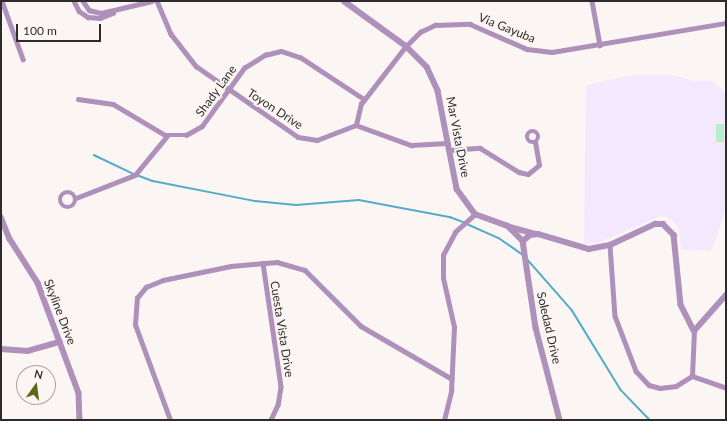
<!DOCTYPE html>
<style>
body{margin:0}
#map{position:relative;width:727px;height:421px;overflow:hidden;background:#fbf6f4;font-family:Lato,sans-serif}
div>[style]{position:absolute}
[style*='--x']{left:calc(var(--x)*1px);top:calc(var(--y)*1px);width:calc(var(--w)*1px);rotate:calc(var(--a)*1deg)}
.education>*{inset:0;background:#f3e8fd}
.green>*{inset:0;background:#b5efc8;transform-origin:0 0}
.stream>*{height:1.5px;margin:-0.75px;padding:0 0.75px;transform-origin:0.75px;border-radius:0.75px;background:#54abc9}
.minor>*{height:4.5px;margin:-2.25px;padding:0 2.25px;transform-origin:2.25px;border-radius:2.25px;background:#ae90ba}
.minor>.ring{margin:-2.25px;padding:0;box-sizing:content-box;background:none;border:4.5px solid #ae90ba;border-radius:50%}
.tertiary>*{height:5.5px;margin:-2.75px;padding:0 2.75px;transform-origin:2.75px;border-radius:2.75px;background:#ae90ba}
span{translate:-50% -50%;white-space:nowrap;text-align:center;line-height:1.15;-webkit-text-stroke:4px #fbf6f4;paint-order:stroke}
.street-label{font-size:12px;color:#2e2c2b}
.frame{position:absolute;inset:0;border:2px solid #2e2c2b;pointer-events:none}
.north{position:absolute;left:16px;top:365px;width:40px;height:40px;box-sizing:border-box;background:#fbf6f4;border:1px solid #a9a5a4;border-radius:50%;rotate:14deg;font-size:11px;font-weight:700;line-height:16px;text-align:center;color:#2e2c2b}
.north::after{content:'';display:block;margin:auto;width:14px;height:18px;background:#5a6a15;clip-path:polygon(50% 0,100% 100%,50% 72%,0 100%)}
.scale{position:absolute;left:16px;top:24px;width:85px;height:18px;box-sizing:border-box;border:2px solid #2e2c2b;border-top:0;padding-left:5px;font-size:12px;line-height:14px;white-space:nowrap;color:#2e2c2b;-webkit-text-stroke:3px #fbf6f4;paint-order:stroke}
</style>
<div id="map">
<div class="education">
<i style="clip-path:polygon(634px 75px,671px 75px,696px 81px,712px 81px,726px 93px,726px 210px,711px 251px,681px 249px,679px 229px,671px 219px,661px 216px,598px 243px,584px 244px,586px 85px)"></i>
</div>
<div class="green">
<i style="left:716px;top:124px;width:8px;height:18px"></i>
</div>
<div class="stream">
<i style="--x:94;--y:155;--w:44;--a:25.4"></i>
<i style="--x:137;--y:175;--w:17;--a:21"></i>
<i style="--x:153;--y:181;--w:104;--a:11.1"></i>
<i style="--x:255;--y:201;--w:41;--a:5.6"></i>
<i style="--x:296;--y:205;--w:63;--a:-4.5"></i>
<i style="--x:359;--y:200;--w:93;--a:10.6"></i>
<i style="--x:450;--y:217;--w:14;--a:21"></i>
<i style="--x:467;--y:224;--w:35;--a:24"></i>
<i style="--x:499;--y:238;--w:29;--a:35"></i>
<i style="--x:528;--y:260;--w:67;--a:48.7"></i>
<i style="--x:572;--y:310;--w:94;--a:58.5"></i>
<i style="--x:621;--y:390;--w:42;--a:46"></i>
</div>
<div class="minor">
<i style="--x:2;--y:1;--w:62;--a:70.1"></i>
<i style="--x:74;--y:1;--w:11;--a:63"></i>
<i style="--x:79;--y:11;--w:11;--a:34"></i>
<i style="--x:88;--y:17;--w:12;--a:5"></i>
<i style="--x:100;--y:18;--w:14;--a:-21"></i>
<i style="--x:83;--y:1;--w:11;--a:56"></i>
<i style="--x:89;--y:10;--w:12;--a:14"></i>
<i style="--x:101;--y:13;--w:52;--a:-13.2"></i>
<i style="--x:157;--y:1;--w:36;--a:67"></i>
<i style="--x:171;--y:34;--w:41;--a:52"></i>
<i style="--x:196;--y:66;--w:124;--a:34.8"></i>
<i style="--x:298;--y:137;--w:19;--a:9"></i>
<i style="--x:317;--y:140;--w:42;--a:-21"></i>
<i style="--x:356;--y:125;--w:59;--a:20"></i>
<i style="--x:411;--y:145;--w:36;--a:-3"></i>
<i style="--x:592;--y:1;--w:45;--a:79.7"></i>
<i style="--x:78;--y:99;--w:35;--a:8"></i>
<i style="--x:113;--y:104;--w:61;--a:30.8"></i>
<i style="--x:165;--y:135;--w:21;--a:0"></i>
<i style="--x:186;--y:135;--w:18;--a:-29"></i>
<i style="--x:202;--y:126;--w:72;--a:-54.1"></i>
<i style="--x:244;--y:68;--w:25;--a:-32"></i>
<i style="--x:265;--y:55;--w:16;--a:-14"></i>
<i style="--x:281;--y:51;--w:20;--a:18"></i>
<i style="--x:300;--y:57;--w:77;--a:33.3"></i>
<i style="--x:356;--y:125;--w:22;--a:-77"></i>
<i style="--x:361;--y:104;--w:73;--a:-52.2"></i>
<i style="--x:406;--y:46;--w:20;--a:-45"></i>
<i style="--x:420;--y:32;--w:17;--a:-25"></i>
<i style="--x:435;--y:25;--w:35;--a:-2"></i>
<i style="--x:470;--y:24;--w:62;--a:23.7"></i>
<i style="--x:527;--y:49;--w:25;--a:7"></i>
<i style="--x:552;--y:52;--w:176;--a:-9.5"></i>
<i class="ring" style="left:527px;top:131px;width:7.5px;height:7.5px"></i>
<i style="--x:449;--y:150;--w:31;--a:-4"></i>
<i style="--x:480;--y:148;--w:46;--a:31.6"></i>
<i style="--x:519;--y:172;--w:9;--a:13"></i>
<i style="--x:528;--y:174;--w:14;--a:-39"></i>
<i style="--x:539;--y:165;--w:22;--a:-100"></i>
<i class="ring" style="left:60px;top:192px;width:11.5px;height:11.5px"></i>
<i style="--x:76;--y:198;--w:63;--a:-21.3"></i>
<i style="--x:135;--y:175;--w:50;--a:-50.6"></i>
<i style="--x:610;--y:245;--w:71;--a:86"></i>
<i style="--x:615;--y:316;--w:59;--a:69.1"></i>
<i style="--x:636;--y:371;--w:19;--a:47"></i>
<i style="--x:649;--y:385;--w:11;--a:15"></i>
<i style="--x:660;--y:388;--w:16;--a:-7"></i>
<i style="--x:676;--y:386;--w:19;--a:-32"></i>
<i style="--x:263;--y:263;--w:125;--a:81.7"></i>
<i style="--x:281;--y:387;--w:18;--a:99"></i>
<i style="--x:278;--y:405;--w:17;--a:115"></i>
<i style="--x:692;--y:376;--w:45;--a:-87.5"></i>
<i style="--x:692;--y:376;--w:36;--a:19"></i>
<i style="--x:170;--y:420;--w:101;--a:-110.2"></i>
<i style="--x:135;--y:325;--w:27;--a:-86"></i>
<i style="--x:137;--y:298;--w:14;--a:-51"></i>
<i style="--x:146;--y:287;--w:18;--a:-22"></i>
<i style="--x:163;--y:280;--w:69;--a:-11.6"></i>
<i style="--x:231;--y:266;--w:46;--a:-5"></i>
<i style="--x:277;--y:262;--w:29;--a:16"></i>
<i style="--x:305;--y:270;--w:79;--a:45"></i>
<i style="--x:361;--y:326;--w:105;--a:30.2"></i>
<i style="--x:444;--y:420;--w:30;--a:-76"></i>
<i style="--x:451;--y:391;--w:64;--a:-87.3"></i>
<i style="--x:454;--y:327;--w:50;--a:-102.7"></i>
<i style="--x:443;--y:278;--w:23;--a:-90"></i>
<i style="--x:443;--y:255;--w:26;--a:-62"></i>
<i style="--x:455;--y:232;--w:27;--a:-42"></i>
</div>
<div class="tertiary">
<i style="--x:344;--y:1;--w:77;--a:36"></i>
<i style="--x:406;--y:46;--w:30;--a:45"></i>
<i style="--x:427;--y:67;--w:26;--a:65"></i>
<i style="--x:438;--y:91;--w:100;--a:79"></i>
<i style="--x:457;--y:189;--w:31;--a:54"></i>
<i style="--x:475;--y:214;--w:35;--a:20"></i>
<i style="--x:508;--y:226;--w:21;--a:45"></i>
<i style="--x:523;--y:241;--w:9;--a:-41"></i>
<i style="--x:530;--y:235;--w:8;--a:-7"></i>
<i style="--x:538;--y:234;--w:53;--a:16.4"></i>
<i style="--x:589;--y:249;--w:21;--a:-11"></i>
<i style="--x:610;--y:245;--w:50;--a:-25"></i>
<i style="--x:655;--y:224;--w:8;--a:0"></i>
<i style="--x:663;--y:224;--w:16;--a:45"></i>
<i style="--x:674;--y:235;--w:70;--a:84.3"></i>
<i style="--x:681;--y:305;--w:29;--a:63"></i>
<i style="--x:694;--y:331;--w:48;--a:-48.4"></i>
<i style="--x:1;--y:217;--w:24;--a:68"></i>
<i style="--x:10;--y:239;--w:52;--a:57.5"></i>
<i style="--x:38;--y:283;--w:117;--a:69.6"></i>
<i style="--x:79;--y:393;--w:27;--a:88"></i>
<i style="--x:510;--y:227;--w:27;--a:15"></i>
<i style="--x:523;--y:241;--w:88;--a:81.5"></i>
<i style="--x:536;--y:328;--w:95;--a:75.4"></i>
<i style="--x:1;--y:349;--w:27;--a:4"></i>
<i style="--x:28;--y:351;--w:33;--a:-16"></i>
</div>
<div class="street-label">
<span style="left:507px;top:28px;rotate:22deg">Via Gayuba</span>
<span style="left:216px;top:91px;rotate:-54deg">Shady Lane</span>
<span style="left:275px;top:109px;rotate:33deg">Toyon Drive</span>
<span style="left:458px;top:137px;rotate:79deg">Mar Vista Drive</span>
<span style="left:60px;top:312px;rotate:69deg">Skyline Drive</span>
<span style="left:549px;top:328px;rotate:77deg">Soledad Drive</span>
<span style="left:282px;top:329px;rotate:81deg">Cuesta Vista Drive</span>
</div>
<div class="frame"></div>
<div class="north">N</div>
<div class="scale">100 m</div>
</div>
